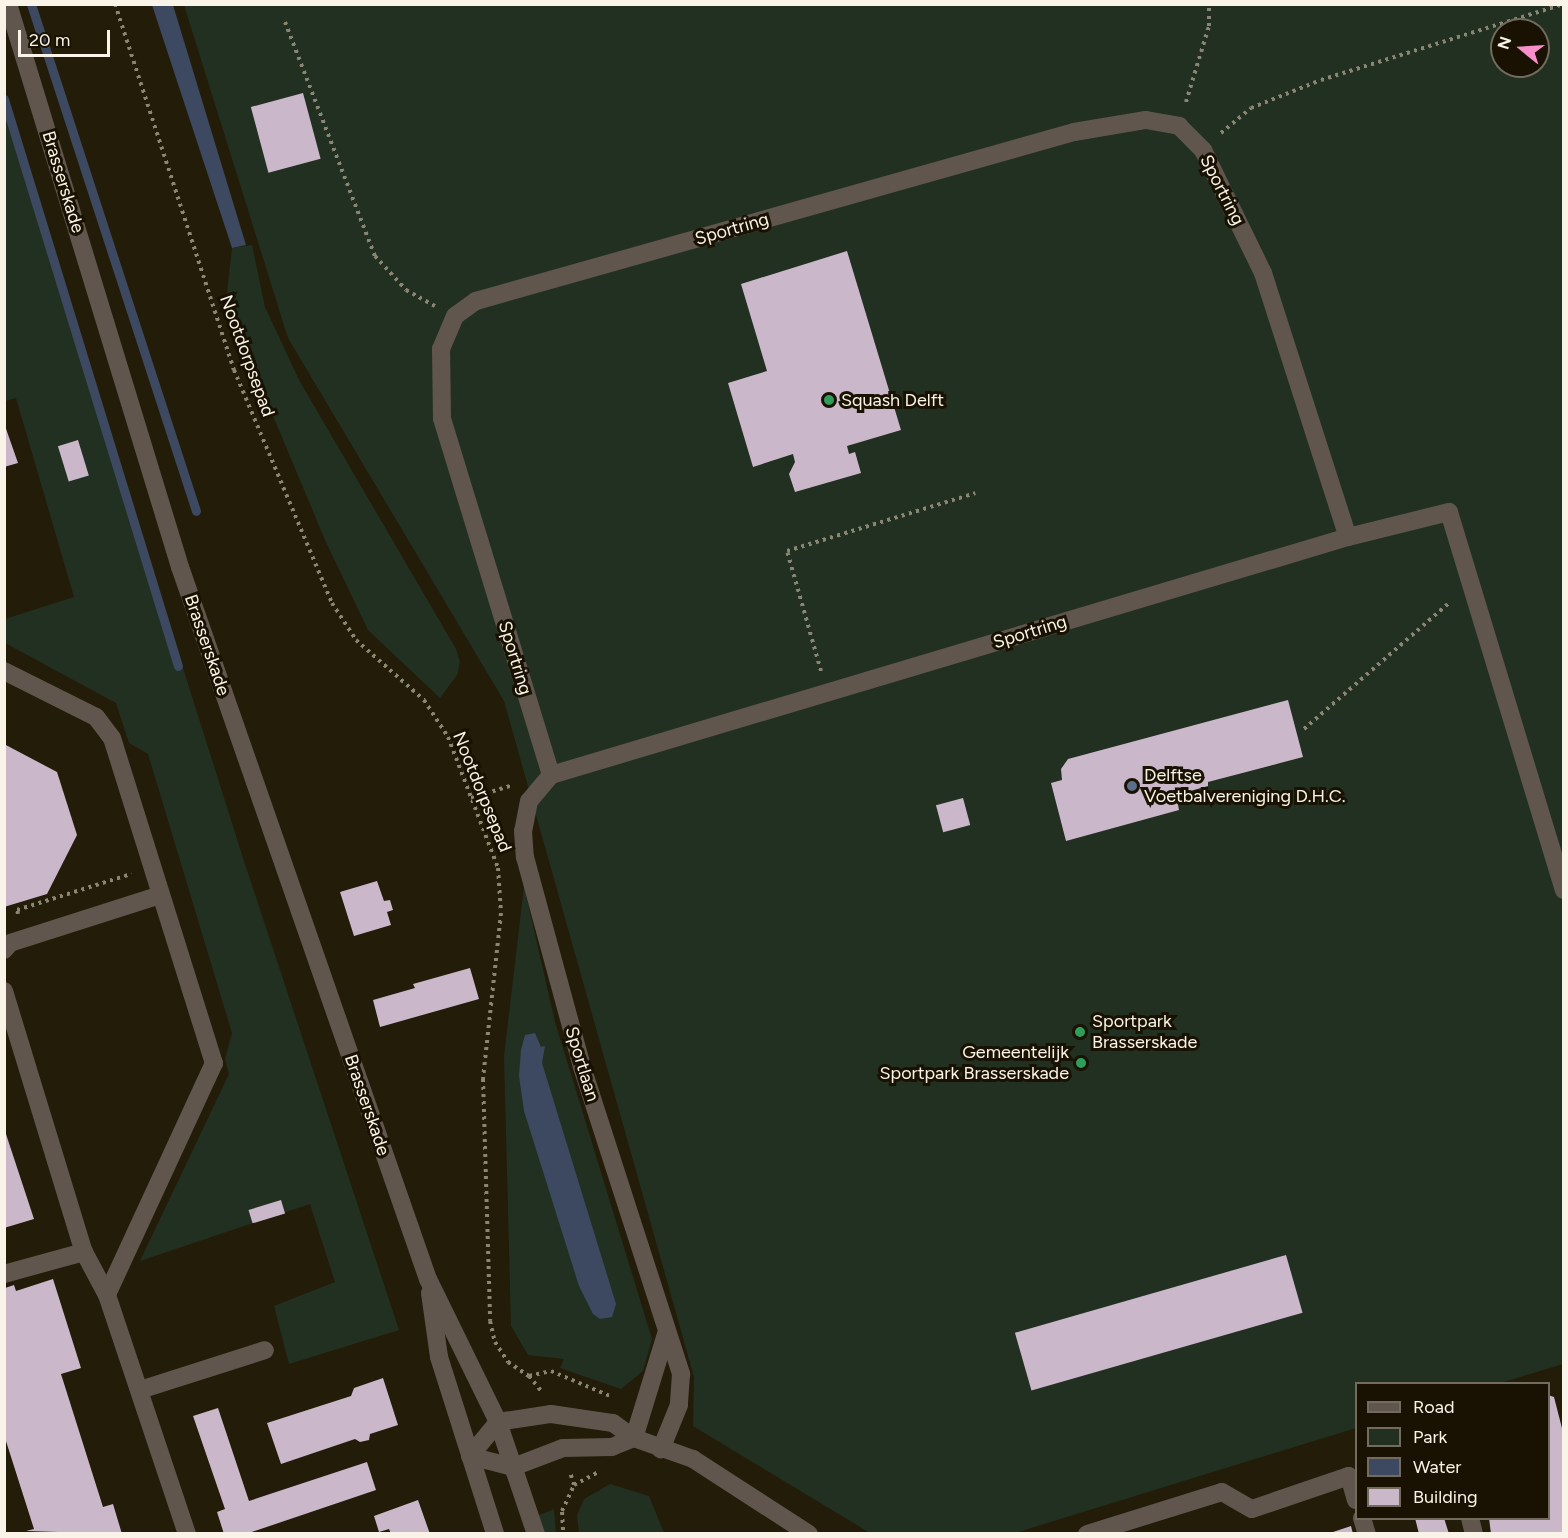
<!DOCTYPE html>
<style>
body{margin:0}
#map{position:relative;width:1568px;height:1538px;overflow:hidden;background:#231c08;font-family:Figtree,sans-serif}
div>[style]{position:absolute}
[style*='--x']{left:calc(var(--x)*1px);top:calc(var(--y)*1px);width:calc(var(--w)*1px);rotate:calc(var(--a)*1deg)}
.green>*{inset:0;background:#223022}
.water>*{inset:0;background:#3c4960}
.stream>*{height:9px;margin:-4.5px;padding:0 4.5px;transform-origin:4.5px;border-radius:4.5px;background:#3c4960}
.building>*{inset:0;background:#cab7ca;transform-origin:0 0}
.path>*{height:4px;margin-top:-2px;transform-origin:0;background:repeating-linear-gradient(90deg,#8b8574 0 3px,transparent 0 7.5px)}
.lane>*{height:18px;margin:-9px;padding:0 9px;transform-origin:9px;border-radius:9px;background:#61564e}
.street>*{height:18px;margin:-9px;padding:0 9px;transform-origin:9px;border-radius:9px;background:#61564e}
.dots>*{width:16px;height:16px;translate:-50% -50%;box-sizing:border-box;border:3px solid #191202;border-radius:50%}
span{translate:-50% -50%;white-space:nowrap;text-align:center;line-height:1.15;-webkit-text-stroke:6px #191202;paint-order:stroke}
.street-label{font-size:18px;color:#f9f4e7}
.poi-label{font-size:18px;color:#f9f4e7}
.left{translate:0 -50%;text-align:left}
.right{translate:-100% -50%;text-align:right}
.frame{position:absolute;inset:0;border:6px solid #f9f4e7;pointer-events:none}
.legend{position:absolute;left:1355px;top:1382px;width:195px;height:138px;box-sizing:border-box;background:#191202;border:2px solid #736c5e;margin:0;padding:8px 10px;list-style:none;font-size:18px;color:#f9f4e7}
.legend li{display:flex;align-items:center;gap:12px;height:30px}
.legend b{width:30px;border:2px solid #736c5e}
.north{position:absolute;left:1490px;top:18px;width:60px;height:60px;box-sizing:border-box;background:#191202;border:2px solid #736c5e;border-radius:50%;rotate:288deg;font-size:16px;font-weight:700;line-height:24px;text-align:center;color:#f9f4e7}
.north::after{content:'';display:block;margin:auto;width:21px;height:27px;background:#f98fca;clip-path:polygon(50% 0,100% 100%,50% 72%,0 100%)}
.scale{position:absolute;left:18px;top:30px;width:92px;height:27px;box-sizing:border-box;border:3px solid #f9f4e7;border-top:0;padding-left:8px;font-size:18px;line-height:21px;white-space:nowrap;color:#f9f4e7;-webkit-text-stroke:4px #191202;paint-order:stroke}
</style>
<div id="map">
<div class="green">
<i style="clip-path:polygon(evenodd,184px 5px,1563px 5px,1563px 1364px,1500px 1383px,1356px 1384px,1356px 1428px,1015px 1533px,870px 1533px,693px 1426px,694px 1377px,504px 701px,288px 338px,184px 5px,1502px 30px,1538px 30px,1538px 66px,1502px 66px,1502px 30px)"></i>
<i style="clip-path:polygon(4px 101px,243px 858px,399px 1330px,289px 1364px,274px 1306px,335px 1282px,310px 1204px,140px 1261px,229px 1074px,225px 1059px,232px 1033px,148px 754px,129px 743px,116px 703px,5px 643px,5px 619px,74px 597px,16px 398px,5px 401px)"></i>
<i style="clip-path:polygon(252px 245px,265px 307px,299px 380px,456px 649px,460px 662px,457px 675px,440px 698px,368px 630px,325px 540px,256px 375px,226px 302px,232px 248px)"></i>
<i style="clip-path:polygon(524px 886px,555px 1022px,652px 1339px,643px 1371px,621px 1389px,560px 1368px,564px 1359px,528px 1355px,511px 1326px,504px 1056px)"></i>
<i style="clip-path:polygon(610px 1484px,649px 1496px,664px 1533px,579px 1533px,577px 1515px,584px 1499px)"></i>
<i style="clip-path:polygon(554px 1509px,556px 1533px,543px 1533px,537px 1516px)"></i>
</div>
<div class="water">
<i style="clip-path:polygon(152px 5px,173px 5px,246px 245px,232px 248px)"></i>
<i style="clip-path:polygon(535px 1033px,541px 1047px,545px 1046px,542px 1063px,616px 1304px,612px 1317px,600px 1319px,593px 1314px,579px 1286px,524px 1111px,519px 1076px,521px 1050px,525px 1035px)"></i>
</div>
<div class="stream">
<i style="--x:31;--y:4;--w:533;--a:71.97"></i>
<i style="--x:4;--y:99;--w:593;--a:72.94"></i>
</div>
<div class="building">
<i style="left:303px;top:93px;width:68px;height:54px;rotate:75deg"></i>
<i style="clip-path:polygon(847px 251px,901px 430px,847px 446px,849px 454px,855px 452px,861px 473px,795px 492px,789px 474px,795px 462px,793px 454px,753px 467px,728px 383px,767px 371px,741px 284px)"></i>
<i style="clip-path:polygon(4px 423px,18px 463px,4px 467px)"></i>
<i style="left:78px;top:440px;width:37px;height:21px;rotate:73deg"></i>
<i style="clip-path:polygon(1288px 700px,1303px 757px,1208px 782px,1208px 786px,1176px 795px,1179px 810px,1066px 841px,1051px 783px,1062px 780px,1061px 769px,1068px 759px)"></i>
<i style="clip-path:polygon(4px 744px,57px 772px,77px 835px,47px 894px,4px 907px)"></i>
<i style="left:963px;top:798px;width:28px;height:28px;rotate:75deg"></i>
<i style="clip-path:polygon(377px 881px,384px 901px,390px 900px,393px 910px,387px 912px,391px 925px,354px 936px,340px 892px)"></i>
<i style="clip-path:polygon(470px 968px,479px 999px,380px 1027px,373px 1000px,415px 988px,413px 984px)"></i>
<i style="clip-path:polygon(4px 1128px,34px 1219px,4px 1228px)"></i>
<i style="left:281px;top:1200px;width:14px;height:34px;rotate:73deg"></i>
<i style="left:1286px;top:1255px;width:60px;height:282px;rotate:74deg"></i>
<i style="clip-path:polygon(53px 1279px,81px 1368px,61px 1374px,103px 1507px,113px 1504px,122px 1534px,26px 1531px,34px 1529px,5px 1438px,5px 1288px,14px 1285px,16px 1291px)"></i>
<i style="clip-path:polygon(383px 1378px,398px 1425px,370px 1434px,369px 1440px,360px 1442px,355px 1439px,281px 1464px,267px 1423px,351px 1396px,354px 1388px)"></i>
<i style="clip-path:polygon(1548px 1395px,1554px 1397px,1564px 1436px,1564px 1534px,1491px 1534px,1489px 1518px,1548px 1518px)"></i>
<i style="clip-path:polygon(218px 1408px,249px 1501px,367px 1462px,376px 1490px,246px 1534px,224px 1534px,217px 1512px,225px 1509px,193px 1416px)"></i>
<i style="clip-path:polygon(418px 1500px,430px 1534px,391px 1534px,389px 1529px,379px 1532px,374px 1516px)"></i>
<i style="clip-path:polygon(1415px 1518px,1444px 1518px,1449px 1534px,1419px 1534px)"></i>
<i style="clip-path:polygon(1351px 1526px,1353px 1534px,1330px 1534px,1330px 1533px)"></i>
</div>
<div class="path">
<i style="--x:115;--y:4;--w:385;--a:72"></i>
<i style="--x:234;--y:370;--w:253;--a:67.2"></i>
<i style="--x:332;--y:603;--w:44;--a:57"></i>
<i style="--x:356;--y:640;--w:91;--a:41.4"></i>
<i style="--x:424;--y:700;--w:44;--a:57"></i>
<i style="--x:448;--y:737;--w:140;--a:69.1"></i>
<i style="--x:498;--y:868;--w:45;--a:86.2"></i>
<i style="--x:501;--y:913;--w:167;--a:96.2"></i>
<i style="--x:483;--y:1079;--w:242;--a:88.3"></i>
<i style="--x:490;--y:1321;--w:22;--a:77"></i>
<i style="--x:495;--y:1342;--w:24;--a:57"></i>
<i style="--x:508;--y:1362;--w:25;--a:34"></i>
<i style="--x:529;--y:1376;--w:19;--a:51"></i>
<i style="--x:285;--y:22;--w:251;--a:69"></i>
<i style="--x:375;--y:256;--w:46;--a:47.6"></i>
<i style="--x:406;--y:290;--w:33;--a:29"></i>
<i style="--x:1186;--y:102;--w:79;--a:-73.2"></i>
<i style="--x:1209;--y:26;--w:22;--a:-90"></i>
<i style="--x:1221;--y:133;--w:39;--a:-40"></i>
<i style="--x:1251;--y:108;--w:75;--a:-21.8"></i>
<i style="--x:1321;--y:80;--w:254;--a:-17.4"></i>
<i style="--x:821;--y:671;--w:125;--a:-105.8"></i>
<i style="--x:787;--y:551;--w:197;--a:-17.1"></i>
<i style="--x:1304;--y:729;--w:194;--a:-41"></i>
<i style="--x:471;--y:798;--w:41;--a:-17.1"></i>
<i style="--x:18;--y:914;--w:4;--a:-104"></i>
<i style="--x:17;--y:910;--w:120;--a:-17.5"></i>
<i style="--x:529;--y:1376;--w:23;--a:-13"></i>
<i style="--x:551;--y:1371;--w:64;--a:23"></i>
<i style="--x:574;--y:1485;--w:26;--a:-28"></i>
<i style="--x:563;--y:1530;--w:19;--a:-93"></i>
<i style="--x:562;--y:1511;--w:29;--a:-65"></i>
<i style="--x:574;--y:1485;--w:14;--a:-107"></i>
</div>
<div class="lane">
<i style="--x:8;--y:4;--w:589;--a:73.01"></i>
<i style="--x:1348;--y:537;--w:104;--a:-13.9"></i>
<i style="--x:1449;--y:512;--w:395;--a:73.1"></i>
<i style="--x:4;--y:671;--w:103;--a:26.6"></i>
<i style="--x:96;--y:717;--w:26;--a:53"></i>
<i style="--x:112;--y:738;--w:341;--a:72.6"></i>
<i style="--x:214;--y:1063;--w:255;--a:114.8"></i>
<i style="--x:107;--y:1295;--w:252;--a:71.5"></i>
<i style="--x:4;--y:950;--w:9;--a:-49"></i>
<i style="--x:10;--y:943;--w:157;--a:-17.7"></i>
<i style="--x:4;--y:991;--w:273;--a:73"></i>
<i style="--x:84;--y:1252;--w:49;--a:61.9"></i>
<i style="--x:4;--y:1274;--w:83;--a:-15.4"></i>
<i style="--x:140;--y:1390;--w:131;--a:-17.7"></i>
<i style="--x:1362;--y:1518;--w:17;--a:73"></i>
<i style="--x:1470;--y:1518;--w:16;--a:76"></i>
<i style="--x:1087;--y:1534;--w:141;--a:-17.3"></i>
<i style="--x:1222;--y:1492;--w:34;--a:30"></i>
<i style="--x:1252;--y:1509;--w:102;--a:-18.8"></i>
<i style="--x:1349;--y:1476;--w:25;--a:74"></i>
</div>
<div class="street">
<i style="--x:180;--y:567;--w:754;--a:70.8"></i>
<i style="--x:428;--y:1279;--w:159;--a:63.9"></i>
<i style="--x:498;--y:1422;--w:118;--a:71.3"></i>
<i style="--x:551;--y:775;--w:373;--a:-107"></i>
<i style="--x:442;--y:418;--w:69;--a:-90.8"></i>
<i style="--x:441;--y:349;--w:36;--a:-67"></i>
<i style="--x:455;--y:316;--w:26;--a:-36"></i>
<i style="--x:476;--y:301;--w:621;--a:-15.78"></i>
<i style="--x:1074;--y:132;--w:73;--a:-9.5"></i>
<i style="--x:1146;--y:120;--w:34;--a:10"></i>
<i style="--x:1179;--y:126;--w:34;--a:45"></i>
<i style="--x:1203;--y:150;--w:137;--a:64"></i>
<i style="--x:1263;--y:273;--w:277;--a:72.2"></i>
<i style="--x:1348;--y:537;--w:832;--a:163.37"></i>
<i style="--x:551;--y:775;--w:34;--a:130"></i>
<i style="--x:529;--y:801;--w:31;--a:101"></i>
<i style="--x:523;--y:831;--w:26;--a:86"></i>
<i style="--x:525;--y:857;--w:218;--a:74.8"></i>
<i style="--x:582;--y:1067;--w:323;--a:72.1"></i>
<i style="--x:681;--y:1374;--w:31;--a:94"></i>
<i style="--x:679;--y:1405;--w:48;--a:112.2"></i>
<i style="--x:430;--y:1293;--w:65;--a:82"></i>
<i style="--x:439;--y:1357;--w:186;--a:72.4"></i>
<i style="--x:634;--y:1438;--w:24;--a:158"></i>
<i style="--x:612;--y:1447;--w:49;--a:178.8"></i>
<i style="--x:563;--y:1448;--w:53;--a:159.2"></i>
<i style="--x:513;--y:1467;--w:44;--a:-165.7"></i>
<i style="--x:470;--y:1456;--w:44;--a:-50.5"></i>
<i style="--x:498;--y:1422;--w:54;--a:-8.6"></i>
<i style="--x:551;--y:1414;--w:63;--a:8.3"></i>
<i style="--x:613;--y:1423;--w:26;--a:36"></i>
<i style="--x:634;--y:1438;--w:63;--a:19.6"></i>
<i style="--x:693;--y:1459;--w:138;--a:32.9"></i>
<i style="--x:634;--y:1438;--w:109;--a:-72.9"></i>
</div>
<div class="dots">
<i style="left:829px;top:400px;background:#2e9e5b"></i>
<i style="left:1132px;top:786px;background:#5c6f8a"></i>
<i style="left:1080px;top:1032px;background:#2e9e5b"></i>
<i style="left:1081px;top:1063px;background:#2e9e5b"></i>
</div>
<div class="street-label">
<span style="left:63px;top:182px;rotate:73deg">Brasserskade</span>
<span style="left:1222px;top:190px;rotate:63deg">Sportring</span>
<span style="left:732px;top:229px;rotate:-16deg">Sportring</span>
<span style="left:247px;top:356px;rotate:70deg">Nootdorpsepad</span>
<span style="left:1030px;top:632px;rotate:-17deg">Sportring</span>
<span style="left:207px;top:645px;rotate:71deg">Brasserskade</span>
<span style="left:515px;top:658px;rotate:73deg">Sportring</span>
<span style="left:482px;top:792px;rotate:68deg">Nootdorpsepad</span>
<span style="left:582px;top:1064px;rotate:73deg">Sportlaan</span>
<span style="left:367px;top:1105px;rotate:71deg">Brasserskade</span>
</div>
<div class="poi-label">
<span class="left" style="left:841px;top:400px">Squash Delft</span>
<span class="left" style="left:1144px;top:786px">Delftse<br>Voetbalvereniging D.H.C.</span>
<span class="left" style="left:1092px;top:1032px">Sportpark<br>Brasserskade</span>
<span class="right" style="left:1069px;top:1063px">Gemeentelijk<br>Sportpark Brasserskade</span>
</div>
<div class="frame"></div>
<ul class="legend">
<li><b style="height:8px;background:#61564e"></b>Road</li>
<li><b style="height:16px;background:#223022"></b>Park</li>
<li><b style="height:16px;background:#3c4960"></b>Water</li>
<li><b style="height:16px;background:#cab7ca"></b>Building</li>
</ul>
<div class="north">N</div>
<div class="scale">20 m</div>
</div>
